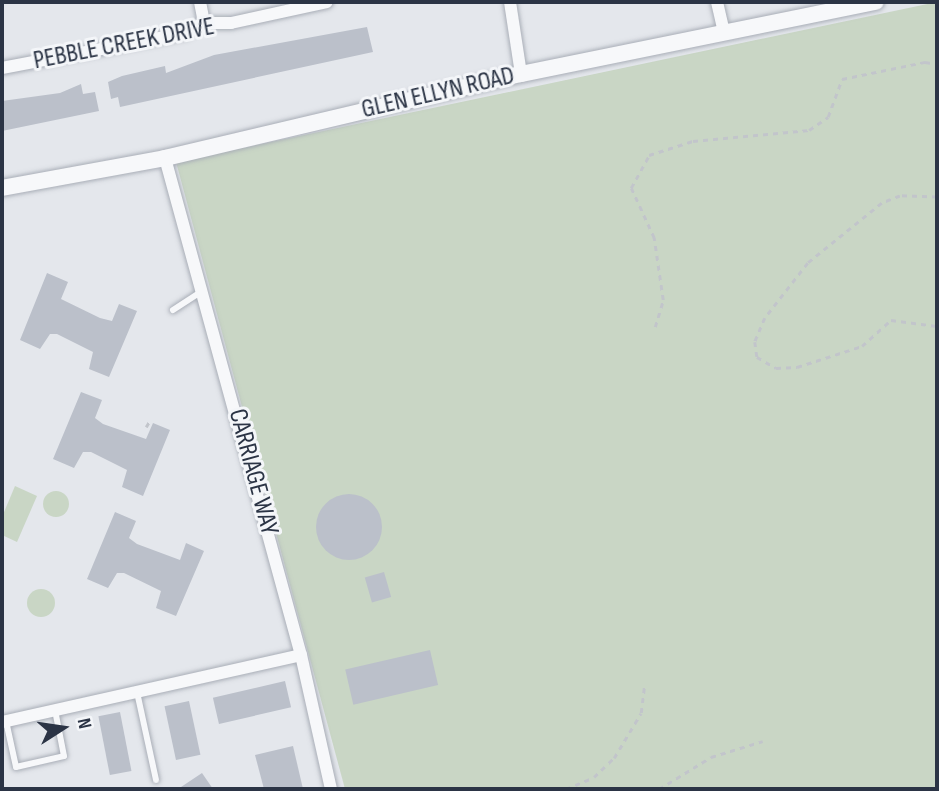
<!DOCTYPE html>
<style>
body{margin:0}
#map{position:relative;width:939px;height:791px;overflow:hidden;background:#e4e7ec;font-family:"Sofia Sans Condensed",sans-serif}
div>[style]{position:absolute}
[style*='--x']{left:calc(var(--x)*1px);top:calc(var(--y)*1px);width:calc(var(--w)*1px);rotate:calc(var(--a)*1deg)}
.green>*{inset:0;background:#c9d6c5}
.round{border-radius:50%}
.building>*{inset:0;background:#bbc0ca;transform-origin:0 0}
.path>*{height:2.5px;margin-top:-1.25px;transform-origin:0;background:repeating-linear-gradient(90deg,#c2c5cb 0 5px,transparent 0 10px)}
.roads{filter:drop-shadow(0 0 2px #a9aeb7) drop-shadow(0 0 2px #a9aeb7)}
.service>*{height:6px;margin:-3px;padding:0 3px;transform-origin:3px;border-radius:3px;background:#f7f8fa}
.minor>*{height:12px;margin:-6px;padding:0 6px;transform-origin:6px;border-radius:6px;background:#f7f8fa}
.tertiary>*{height:16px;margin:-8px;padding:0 8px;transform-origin:8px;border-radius:8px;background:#f7f8fa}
span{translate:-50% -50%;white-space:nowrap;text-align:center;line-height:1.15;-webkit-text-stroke:6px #f4f6f9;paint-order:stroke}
.street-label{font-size:26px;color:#2b3445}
.frame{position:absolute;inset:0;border:4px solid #2b3445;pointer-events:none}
.north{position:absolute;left:28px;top:693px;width:70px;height:70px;-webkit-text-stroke:5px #f4f6f9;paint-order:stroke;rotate:78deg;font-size:19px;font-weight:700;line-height:28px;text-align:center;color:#2b3445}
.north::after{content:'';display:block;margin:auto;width:24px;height:32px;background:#2b3445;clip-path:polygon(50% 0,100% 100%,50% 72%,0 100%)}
</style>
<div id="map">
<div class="green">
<i style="clip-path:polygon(937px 2px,937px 789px,345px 789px,176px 162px)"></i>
<i style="clip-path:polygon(15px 486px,37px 496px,17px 542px,2px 535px,2px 517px)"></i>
<i class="round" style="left:43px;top:491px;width:26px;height:26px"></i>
<i class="round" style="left:27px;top:589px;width:28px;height:28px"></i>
</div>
<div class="building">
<i style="clip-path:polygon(367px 27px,373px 52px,120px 107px,118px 97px,111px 99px,108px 82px,122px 76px,165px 66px,166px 73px,214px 55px)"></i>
<i style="clip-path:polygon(81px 84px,83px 94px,95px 92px,99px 111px,2px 131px,2px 101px,60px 93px)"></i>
<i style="clip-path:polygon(47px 273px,68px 282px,61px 299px,100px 318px,112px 321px,119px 304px,137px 311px,109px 377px,89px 369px,93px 352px,57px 334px,50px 334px,40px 349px,20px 340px)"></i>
<i style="clip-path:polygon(81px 392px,102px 400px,95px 418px,103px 424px,146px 439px,153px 423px,170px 430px,143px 496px,122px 487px,127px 470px,91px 452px,83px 452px,74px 468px,53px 459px)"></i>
<i class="round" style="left:316px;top:494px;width:66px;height:66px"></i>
<i style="clip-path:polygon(115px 512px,136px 521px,129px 538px,137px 544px,180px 560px,186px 543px,204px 551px,176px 616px,156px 608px,161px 591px,124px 573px,117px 573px,108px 588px,87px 579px)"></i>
<i style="left:384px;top:572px;width:26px;height:20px;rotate:74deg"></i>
<i style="left:430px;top:650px;width:36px;height:87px;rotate:77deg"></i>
<i style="left:285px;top:681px;width:27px;height:74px;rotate:77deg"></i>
<i style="left:189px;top:701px;width:55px;height:25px;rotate:78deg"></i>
<i style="left:120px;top:712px;width:60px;height:22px;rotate:79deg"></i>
<i style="clip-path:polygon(293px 746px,303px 789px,264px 789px,255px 755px)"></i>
<i style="clip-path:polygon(202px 773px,213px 789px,178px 789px)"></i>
</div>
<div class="path">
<i style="--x:937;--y:197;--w:37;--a:-178"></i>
<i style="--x:900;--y:196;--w:19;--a:159"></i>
<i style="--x:882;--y:203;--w:95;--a:141"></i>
<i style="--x:808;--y:263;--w:70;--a:128"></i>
<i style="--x:765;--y:318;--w:26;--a:113"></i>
<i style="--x:755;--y:342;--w:15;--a:82"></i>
<i style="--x:757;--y:357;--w:22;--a:30"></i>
<i style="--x:776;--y:368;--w:21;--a:-3"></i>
<i style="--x:797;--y:367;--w:68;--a:-17.9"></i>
<i style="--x:862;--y:346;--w:39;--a:-42"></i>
<i style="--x:891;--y:320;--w:46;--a:7.4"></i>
<i style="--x:655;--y:327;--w:28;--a:-73"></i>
<i style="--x:663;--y:300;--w:63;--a:-98.3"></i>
<i style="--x:654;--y:238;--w:55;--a:-114.7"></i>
<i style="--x:631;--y:188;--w:38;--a:-61"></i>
<i style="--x:649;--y:155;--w:46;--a:-17.7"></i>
<i style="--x:693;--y:141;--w:117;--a:-5.4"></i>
<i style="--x:809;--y:130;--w:23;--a:-34"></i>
<i style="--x:828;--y:117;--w:40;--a:-69.8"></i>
<i style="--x:842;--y:79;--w:85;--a:-11.6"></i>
<i style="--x:925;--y:62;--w:12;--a:9"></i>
<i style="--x:146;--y:427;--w:6;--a:-59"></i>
<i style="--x:566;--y:789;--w:30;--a:-23"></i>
<i style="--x:594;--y:777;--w:28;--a:-44"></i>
<i style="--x:614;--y:758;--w:52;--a:-59"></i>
<i style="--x:641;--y:713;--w:26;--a:-83"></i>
<i style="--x:659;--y:789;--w:61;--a:-31.6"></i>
<i style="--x:711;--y:757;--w:54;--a:-17.1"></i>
</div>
<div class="roads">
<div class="service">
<i style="--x:173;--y:310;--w:33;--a:-33"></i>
<i style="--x:137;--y:692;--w:90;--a:77.8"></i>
<i style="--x:6;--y:721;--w:47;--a:77.7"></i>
<i style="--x:16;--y:767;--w:49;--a:-12.9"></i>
<i style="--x:64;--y:756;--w:47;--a:-101.1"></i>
</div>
<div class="minor">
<i style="--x:200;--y:2;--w:21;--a:79"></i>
<i style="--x:510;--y:2;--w:73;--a:81.3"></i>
<i style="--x:717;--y:2;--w:32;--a:77"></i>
<i style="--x:2;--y:68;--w:186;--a:-10.8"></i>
<i style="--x:185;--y:33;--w:21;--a:-28"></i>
<i style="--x:204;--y:23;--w:27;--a:0"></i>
<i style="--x:231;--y:23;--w:98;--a:-12.3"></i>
<i style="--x:165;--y:158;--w:515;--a:74.7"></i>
<i style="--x:301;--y:655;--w:137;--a:77.4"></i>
<i style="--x:2;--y:722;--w:306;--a:-12.6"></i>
</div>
<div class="tertiary">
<i style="--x:2;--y:188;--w:166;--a:-10.4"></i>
<i style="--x:165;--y:158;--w:366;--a:-13.3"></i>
<i style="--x:521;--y:74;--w:362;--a:-11.5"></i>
</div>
</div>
<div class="street-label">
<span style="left:124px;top:44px;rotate:-11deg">PEBBLE CREEK DRIVE</span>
<span style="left:438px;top:93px;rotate:-13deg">GLEN ELLYN ROAD</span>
<span style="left:253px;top:472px;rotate:75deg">CARRIAGE WAY</span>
</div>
<div class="frame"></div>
<div class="north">N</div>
</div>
